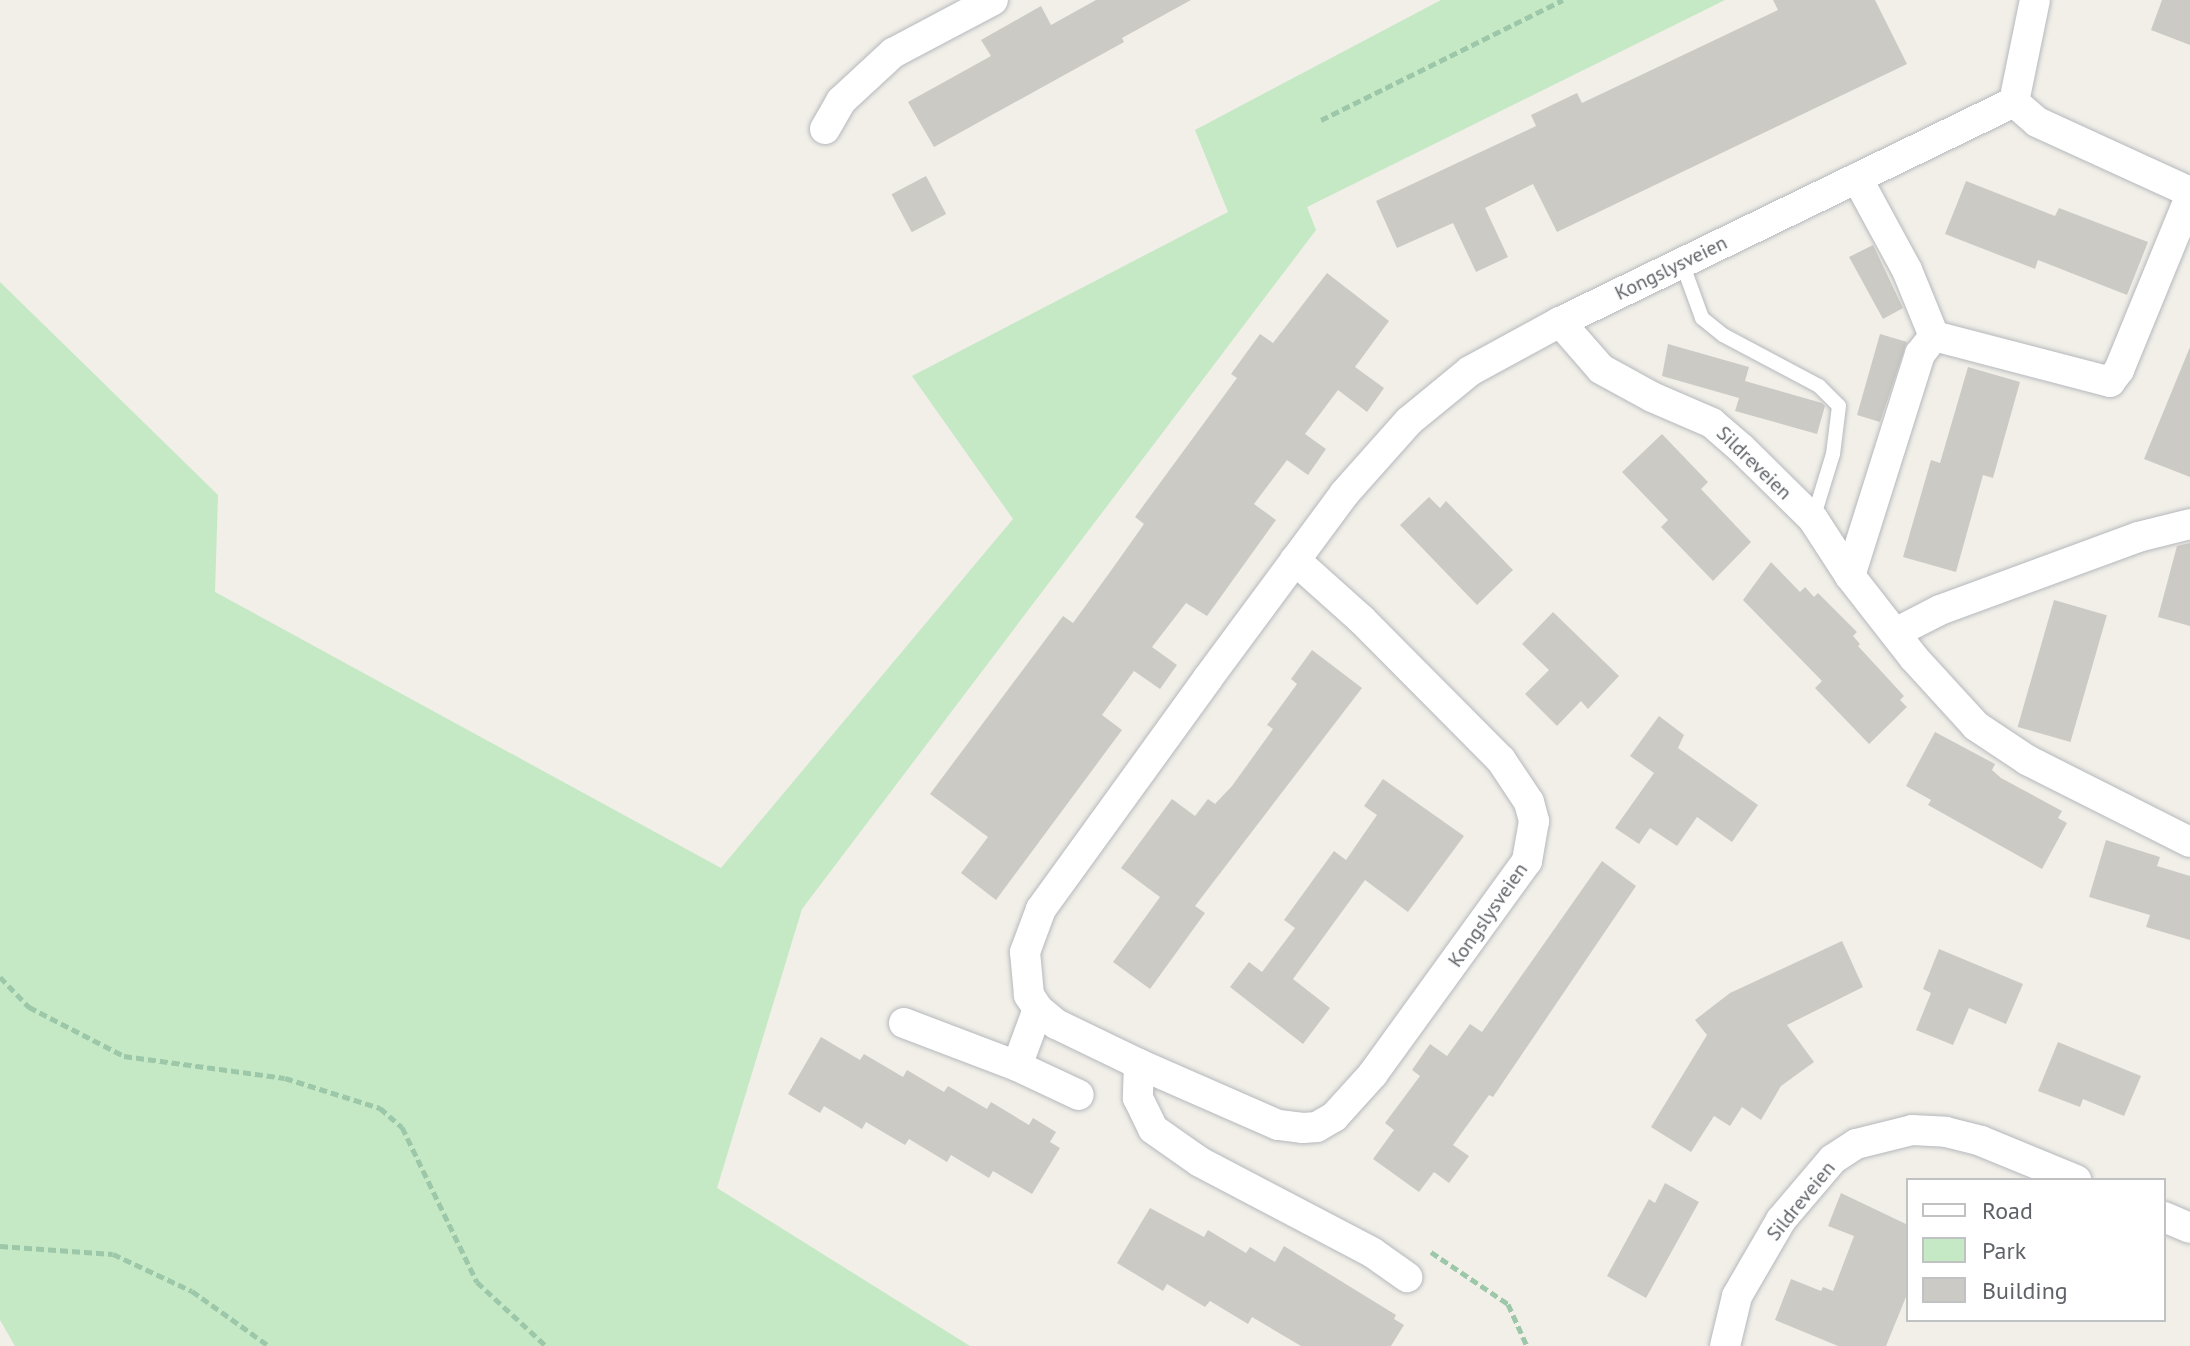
<!DOCTYPE html>
<style>
body{margin:0}
#map{position:relative;width:2190px;height:1346px;overflow:hidden;background:#f1efe8;font-family:"PT Sans",sans-serif}
div>[style]{position:absolute}
[style*='--x']{left:calc(var(--x)*1px);top:calc(var(--y)*1px);width:calc(var(--w)*1px);rotate:calc(var(--a)*1deg)}
.green>*{inset:0;background:#c5e8c5}
.building>*{inset:0;background:#cccac5;transform-origin:0 0}
.path>*{height:5px;margin-top:-2.5px;transform-origin:0;background:repeating-linear-gradient(90deg,#9cc7a9 0 8px,transparent 0 12px)}
.roads{filter:drop-shadow(0 0 2px #b5b8bc) drop-shadow(0 0 2px #b5b8bc)}
.service>*{height:14px;margin:-7px;padding:0 7px;transform-origin:7px;border-radius:7px;background:#fff}
.minor>*{height:30px;margin:-15px;padding:0 15px;transform-origin:15px;border-radius:15px;background:#fff}
span{translate:-50% -50%;white-space:nowrap;text-align:center;line-height:1.15;-webkit-text-stroke:7px #fff;paint-order:stroke}
.street-label{font-size:20px;color:#5f6368}
.legend{position:absolute;left:1906px;top:1178px;width:260px;height:144px;box-sizing:border-box;background:#fff;border:2px solid #bfc1c3;margin:0;padding:10px 14px;list-style:none;font-size:24px;color:#5f6368}
.legend li{display:flex;align-items:center;gap:16px;height:40px}
.legend b{width:40px;border:2px solid #bfc1c3}
</style>
<div id="map">
<div class="green">
<i style="clip-path:polygon(1441px 0,1725px 0,1307px 207px,1316px 230px,802px 909px,717px 1188px,970px 1346px,15px 1346px,0 1320px,0 282px,218px 495px,215px 592px,721px 868px,1013px 519px,912px 376px,1228px 212px,1195px 130px)"></i>
</div>
<div class="building">
<i style="clip-path:polygon(1096px 0,1191px 0,1122px 38px,1124px 42px,934px 147px,908px 102px,991px 56px,981px 40px,1041px 6px,1051px 25px)"></i>
<i style="clip-path:polygon(1773px 0,1875px 0,1907px 64px,1557px 232px,1533px 184px,1485px 208px,1508px 257px,1476px 272px,1453px 223px,1397px 248px,1376px 201px,1536px 126px,1531px 115px,1577px 93px,1582px 103px,1778px 10px)"></i>
<i style="clip-path:polygon(2162px 0,2190px 0,2190px 45px,2151px 30px)"></i>
<i style="left:926px;top:176px;width:43px;height:39px;rotate:62deg"></i>
<i style="clip-path:polygon(1966px 181px,2055px 216px,2059px 208px,2148px 242px,2127px 295px,2038px 260px,2035px 269px,1945px 234px)"></i>
<i style="clip-path:polygon(1873px 245px,1903px 308px,1883px 319px,1849px 257px)"></i>
<i style="clip-path:polygon(1327px 273px,1389px 321px,1355px 367px,1384px 388px,1367px 412px,1338px 390px,1305px 434px,1326px 449px,1308px 475px,1287px 460px,1254px 504px,1276px 520px,1207px 616px,1186px 603px,1152px 647px,1177px 665px,1160px 689px,1134px 671px,1102px 715px,1122px 730px,996px 900px,961px 873px,988px 837px,930px 794px,1063px 616px,1073px 623px,1110px 572px,1144px 524px,1135px 517px,1237px 378px,1231px 374px,1260px 334px,1273px 343px)"></i>
<i style="clip-path:polygon(1880px 334px,1907px 342px,1880px 422px,1857px 415px)"></i>
<i style="clip-path:polygon(1668px 344px,1749px 367px,1745px 381px,1822px 403px,1825px 406px,1817px 434px,1735px 411px,1739px 398px,1662px 376px)"></i>
<i style="clip-path:polygon(2190px 347px,2190px 477px,2144px 459px)"></i>
<i style="clip-path:polygon(1968px 367px,2020px 382px,1993px 478px,1983px 475px,1956px 572px,1903px 557px,1931px 460px,1940px 463px)"></i>
<i style="clip-path:polygon(1662px 434px,1708px 482px,1701px 489px,1751px 542px,1713px 581px,1661px 527px,1668px 520px,1622px 472px)"></i>
<i style="clip-path:polygon(1429px 497px,1440px 508px,1446px 501px,1513px 570px,1477px 605px,1400px 525px)"></i>
<i style="clip-path:polygon(2190px 543px,2190px 626px,2158px 617px,2177px 546px)"></i>
<i style="clip-path:polygon(1771px 562px,1800px 592px,1805px 587px,1814px 597px,1818px 593px,1857px 632px,1853px 636px,1860px 644px,1858px 646px,1904px 696px,1900px 700px,1907px 707px,1869px 744px,1815px 688px,1822px 681px,1743px 600px)"></i>
<i style="left:2054px;top:600px;width:55px;height:132px;rotate:16deg"></i>
<i style="clip-path:polygon(1553px 612px,1619px 676px,1588px 709px,1581px 701px,1557px 726px,1525px 694px,1549px 670px,1522px 644px)"></i>
<i style="clip-path:polygon(1312px 650px,1362px 688px,1195px 906px,1205px 913px,1150px 989px,1113px 962px,1160px 897px,1121px 868px,1172px 799px,1195px 816px,1208px 799px,1215px 804px,1232px 786px,1273px 729px,1267px 725px,1297px 684px,1291px 679px)"></i>
<i style="clip-path:polygon(1659px 716px,1684px 735px,1678px 748px,1758px 805px,1732px 842px,1697px 817px,1677px 846px,1650px 828px,1639px 844px,1615px 828px,1654px 773px,1630px 756px)"></i>
<i style="clip-path:polygon(1935px 732px,1995px 764px,1992px 770px,2001px 778px,2062px 811px,2058px 818px,2067px 823px,2042px 869px,1928px 805px,1931px 800px,1906px 786px)"></i>
<i style="clip-path:polygon(1383px 779px,1464px 836px,1408px 912px,1365px 880px,1293px 979px,1330px 1008px,1303px 1044px,1230px 987px,1249px 962px,1262px 972px,1295px 928px,1284px 920px,1334px 851px,1346px 860px,1377px 815px,1364px 806px)"></i>
<i style="clip-path:polygon(2106px 840px,2160px 857px,2157px 866px,2190px 876px,2190px 940px,2146px 927px,2150px 915px,2089px 897px)"></i>
<i style="clip-path:polygon(1602px 861px,1636px 886px,1493px 1097px,1489px 1095px,1453px 1145px,1469px 1156px,1449px 1183px,1434px 1172px,1419px 1192px,1373px 1159px,1394px 1130px,1385px 1123px,1420px 1076px,1412px 1070px,1430px 1044px,1447px 1056px,1470px 1024px,1482px 1032px)"></i>
<i style="clip-path:polygon(1842px 941px,1863px 987px,1787px 1025px,1814px 1062px,1781px 1086px,1761px 1120px,1742px 1107px,1730px 1126px,1714px 1116px,1691px 1152px,1651px 1127px,1707px 1035px,1695px 1020px,1730px 993px)"></i>
<i style="clip-path:polygon(1939px 949px,2023px 984px,2006px 1024px,1969px 1008px,1953px 1045px,1916px 1030px,1931px 993px,1923px 989px)"></i>
<i style="clip-path:polygon(821px 1037px,860px 1060px,864px 1054px,903px 1077px,907px 1070px,944px 1092px,948px 1086px,987px 1109px,991px 1102px,1029px 1125px,1033px 1118px,1056px 1132px,1050px 1142px,1060px 1148px,1032px 1194px,993px 1171px,989px 1178px,951px 1155px,947px 1162px,909px 1139px,905px 1145px,866px 1122px,862px 1129px,824px 1106px,820px 1113px,788px 1094px)"></i>
<i style="clip-path:polygon(2058px 1042px,2141px 1076px,2124px 1116px,2083px 1099px,2080px 1107px,2038px 1091px)"></i>
<i style="clip-path:polygon(1665px 1183px,1699px 1202px,1646px 1298px,1607px 1276px,1649px 1199px,1655px 1203px)"></i>
<i style="clip-path:polygon(1841px 1193px,1908px 1225px,1908px 1292px,1886px 1346px,1838px 1346px,1775px 1320px,1791px 1279px,1821px 1291px,1823px 1287px,1833px 1291px,1854px 1236px,1828px 1226px)"></i>
<i style="clip-path:polygon(1150px 1208px,1204px 1237px,1208px 1230px,1246px 1253px,1250px 1247px,1275px 1262px,1284px 1246px,1396px 1315px,1394px 1319px,1404px 1325px,1391px 1346px,1301px 1346px,1252px 1317px,1248px 1324px,1210px 1301px,1205px 1307px,1167px 1284px,1163px 1291px,1117px 1263px)"></i>
</div>
<div class="path">
<i style="--x:1321;--y:120;--w:270;--a:-26.4"></i>
<i style="--x:0;--y:977;--w:42;--a:46"></i>
<i style="--x:29;--y:1007;--w:107;--a:27.3"></i>
<i style="--x:124;--y:1056;--w:162;--a:7.8"></i>
<i style="--x:285;--y:1078;--w:100;--a:17.5"></i>
<i style="--x:380;--y:1108;--w:29;--a:41"></i>
<i style="--x:402;--y:1127;--w:172;--a:64.2"></i>
<i style="--x:477;--y:1282;--w:94;--a:42.8"></i>
<i style="--x:0;--y:1246;--w:113;--a:4"></i>
<i style="--x:113;--y:1254;--w:87;--a:25.1"></i>
<i style="--x:192;--y:1291;--w:95;--a:35.5"></i>
<i style="--x:1431;--y:1252;--w:93;--a:34"></i>
<i style="--x:1508;--y:1304;--w:46;--a:65.7"></i>
</div>
<div class="roads">
<div class="service">
<i style="--x:1682;--y:263;--w:59;--a:70"></i>
<i style="--x:1702;--y:318;--w:27;--a:39"></i>
<i style="--x:1723;--y:335;--w:109;--a:28"></i>
<i style="--x:1819;--y:386;--w:28;--a:45"></i>
<i style="--x:1839;--y:406;--w:48;--a:97.1"></i>
<i style="--x:1833;--y:454;--w:68;--a:107.1"></i>
</div>
<div class="minor">
<i style="--x:2014;--y:102;--w:30;--a:41"></i>
<i style="--x:2037;--y:122;--w:168;--a:24.6"></i>
<i style="--x:2014;--y:102;--w:104;--a:-78.4"></i>
<i style="--x:825;--y:129;--w:32;--a:-60"></i>
<i style="--x:841;--y:101;--w:71;--a:-42.7"></i>
<i style="--x:893;--y:53;--w:113;--a:-27.9"></i>
<i style="--x:1857;--y:178;--w:105;--a:61.5"></i>
<i style="--x:1907;--y:270;--w:71;--a:67.8"></i>
<i style="--x:1560;--y:322;--w:62;--a:48.9"></i>
<i style="--x:1601;--y:369;--w:58;--a:28.8"></i>
<i style="--x:1652;--y:397;--w:65;--a:23.4"></i>
<i style="--x:1712;--y:423;--w:38;--a:41"></i>
<i style="--x:1741;--y:448;--w:101;--a:44.6"></i>
<i style="--x:1813;--y:519;--w:68;--a:57"></i>
<i style="--x:1850;--y:576;--w:104;--a:52"></i>
<i style="--x:1914;--y:658;--w:92;--a:47.6"></i>
<i style="--x:1976;--y:726;--w:61;--a:33.7"></i>
<i style="--x:2027;--y:760;--w:182;--a:26.7"></i>
<i style="--x:1295;--y:560;--w:89;--a:41.8"></i>
<i style="--x:1361;--y:619;--w:199;--a:45.2"></i>
<i style="--x:1501;--y:760;--w:50;--a:56.3"></i>
<i style="--x:1529;--y:802;--w:20;--a:75"></i>
<i style="--x:1534;--y:821;--w:41;--a:99.9"></i>
<i style="--x:1527;--y:861;--w:263;--a:125.9"></i>
<i style="--x:1373;--y:1074;--w:58;--a:132.2"></i>
<i style="--x:1334;--y:1117;--w:20;--a:150"></i>
<i style="--x:1317;--y:1127;--w:14;--a:176"></i>
<i style="--x:1303;--y:1128;--w:25;--a:-173"></i>
<i style="--x:1278;--y:1125;--w:152;--a:-156.3"></i>
<i style="--x:1139;--y:1064;--w:92;--a:-154.3"></i>
<i style="--x:1056;--y:1024;--w:23;--a:-140"></i>
<i style="--x:1038;--y:1009;--w:17;--a:-123"></i>
<i style="--x:1029;--y:995;--w:43;--a:-95.3"></i>
<i style="--x:1025;--y:952;--w:46;--a:-69.6"></i>
<i style="--x:1041;--y:909;--w:285;--a:-54.1"></i>
<i style="--x:1208;--y:678;--w:229;--a:-53.5"></i>
<i style="--x:1344;--y:494;--w:98;--a:-48.3"></i>
<i style="--x:1409;--y:421;--w:79;--a:-39.3"></i>
<i style="--x:1470;--y:371;--w:102;--a:-28.6"></i>
<i style="--x:1560;--y:322;--w:504;--a:-25.85"></i>
<i style="--x:1850;--y:576;--w:233;--a:-72.5"></i>
<i style="--x:1920;--y:354;--w:23;--a:-52"></i>
<i style="--x:1934;--y:336;--w:182;--a:14.6"></i>
<i style="--x:2110;--y:382;--w:15;--a:-53"></i>
<i style="--x:2119;--y:370;--w:187;--a:-67.7"></i>
<i style="--x:1897;--y:632;--w:48;--a:-27.1"></i>
<i style="--x:1940;--y:610;--w:211;--a:-20.2"></i>
<i style="--x:2138;--y:537;--w:54;--a:-14"></i>
<i style="--x:904;--y:1023;--w:121;--a:20.8"></i>
<i style="--x:1017;--y:1066;--w:61;--a:-69.8"></i>
<i style="--x:1139;--y:1064;--w:34;--a:92"></i>
<i style="--x:1138;--y:1098;--w:34;--a:64"></i>
<i style="--x:1153;--y:1129;--w:57;--a:35.1"></i>
<i style="--x:1200;--y:1162;--w:195;--a:27.7"></i>
<i style="--x:1373;--y:1253;--w:42;--a:35.2"></i>
<i style="--x:1017;--y:1066;--w:68;--a:25.1"></i>
<i style="--x:2164;--y:1217;--w:28;--a:23"></i>
<i style="--x:1725;--y:1346;--w:51;--a:-76.5"></i>
<i style="--x:1737;--y:1296;--w:88;--a:-59.9"></i>
<i style="--x:1781;--y:1220;--w:80;--a:-49.6"></i>
<i style="--x:1833;--y:1159;--w:27;--a:-33"></i>
<i style="--x:1856;--y:1144;--w:58;--a:-14"></i>
<i style="--x:1912;--y:1130;--w:34;--a:3"></i>
<i style="--x:1946;--y:1132;--w:36;--a:14"></i>
<i style="--x:1981;--y:1141;--w:103;--a:22.3"></i>
</div>
</div>
<div class="street-label">
<span style="left:1671px;top:268px;rotate:-26deg">Kongslysveien</span>
<span style="left:1754px;top:463px;rotate:44deg">Sildreveien</span>
<span style="left:1488px;top:915px;rotate:-55deg">Kongslysveien</span>
<span style="left:1801px;top:1201px;rotate:-51deg">Sildreveien</span>
</div>
<ul class="legend">
<li><b style="height:10px;background:#fff"></b>Road</li>
<li><b style="height:22px;background:#c5e8c5"></b>Park</li>
<li><b style="height:22px;background:#cccac5"></b>Building</li>
</ul>
</div>
